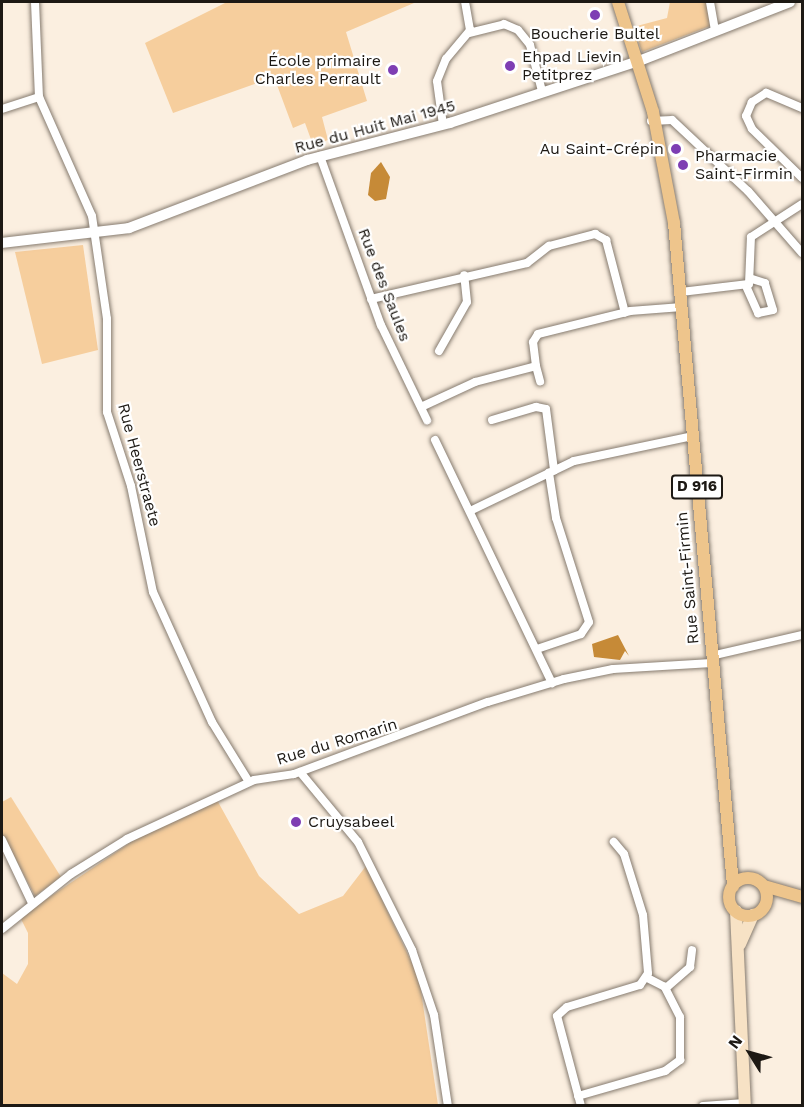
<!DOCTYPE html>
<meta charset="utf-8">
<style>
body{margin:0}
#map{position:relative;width:804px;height:1107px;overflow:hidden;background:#fbefe0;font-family:"Work Sans",sans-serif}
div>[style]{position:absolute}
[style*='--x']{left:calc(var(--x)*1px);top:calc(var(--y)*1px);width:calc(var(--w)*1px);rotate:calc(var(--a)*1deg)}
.green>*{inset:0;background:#f6ce9d}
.water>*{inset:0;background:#c68a37}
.roads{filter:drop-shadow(0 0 2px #867b6f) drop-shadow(0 0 2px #867b6f)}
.minor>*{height:8px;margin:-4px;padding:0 4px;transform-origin:4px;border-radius:4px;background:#fff}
.tertiary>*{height:10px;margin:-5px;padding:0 5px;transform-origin:5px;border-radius:5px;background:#fff}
.secondary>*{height:12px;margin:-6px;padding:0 6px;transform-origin:6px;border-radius:6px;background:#f7e2c5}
.primary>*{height:12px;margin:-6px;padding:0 6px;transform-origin:6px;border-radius:6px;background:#eec58c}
.primary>.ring{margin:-6px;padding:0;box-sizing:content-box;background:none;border:12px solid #eec58c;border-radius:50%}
.dots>*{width:16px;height:16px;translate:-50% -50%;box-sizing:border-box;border:3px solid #fff;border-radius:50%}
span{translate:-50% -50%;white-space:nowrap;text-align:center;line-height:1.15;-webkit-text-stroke:4.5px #fff;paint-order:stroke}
.shield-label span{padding:2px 4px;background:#fff;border:2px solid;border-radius:4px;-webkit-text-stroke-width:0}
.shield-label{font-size:15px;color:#1d1914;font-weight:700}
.poi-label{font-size:16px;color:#1d1914}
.left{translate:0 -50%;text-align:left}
.right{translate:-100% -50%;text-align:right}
.street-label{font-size:16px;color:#1d1914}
.frame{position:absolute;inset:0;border:3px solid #1d1914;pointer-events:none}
.north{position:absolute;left:720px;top:1023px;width:60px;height:60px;-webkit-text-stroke:4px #fff;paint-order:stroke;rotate:307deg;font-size:16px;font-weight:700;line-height:24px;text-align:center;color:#1d1914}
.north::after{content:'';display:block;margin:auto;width:21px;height:27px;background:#1d1914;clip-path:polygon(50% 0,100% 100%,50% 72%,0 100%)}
</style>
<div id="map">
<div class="green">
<i style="clip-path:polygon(227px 2px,414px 2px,414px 3px,346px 32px,367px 101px,322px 117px,328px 140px,313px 145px,305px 123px,293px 128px,274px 77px,173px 113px,145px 43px)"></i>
<i style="clip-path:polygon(670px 2px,706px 2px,710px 26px,642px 52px,633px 27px,667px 18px)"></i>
<i style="clip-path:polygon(83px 245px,98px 350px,42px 364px,15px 252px)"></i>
<i style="clip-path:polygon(11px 797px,61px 877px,35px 896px,2px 833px,2px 802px)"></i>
<i style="clip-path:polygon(217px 800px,259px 876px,299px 914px,343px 896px,366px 866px,419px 978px,438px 1105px,2px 1105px,2px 973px,17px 984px,28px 964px,28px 933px,20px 917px,143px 834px)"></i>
</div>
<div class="water">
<i style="clip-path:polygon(381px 162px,390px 177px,386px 199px,375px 201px,368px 195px,371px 173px)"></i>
<i style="clip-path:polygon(618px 635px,629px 656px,625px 651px,620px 660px,594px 657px,592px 644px)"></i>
</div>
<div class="roads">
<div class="minor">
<i style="--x:35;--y:2;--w:95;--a:87.6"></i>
<i style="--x:710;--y:2;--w:27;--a:80"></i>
<i style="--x:469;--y:33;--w:36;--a:-14"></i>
<i style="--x:504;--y:24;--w:15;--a:23"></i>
<i style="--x:518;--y:30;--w:19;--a:51"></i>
<i style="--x:530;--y:45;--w:48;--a:75.4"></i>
<i style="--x:39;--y:97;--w:130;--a:66"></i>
<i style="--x:92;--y:216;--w:104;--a:81.7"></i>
<i style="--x:107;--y:319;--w:93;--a:90"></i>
<i style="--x:107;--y:412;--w:78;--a:72"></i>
<i style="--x:131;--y:486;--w:108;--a:78.3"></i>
<i style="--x:153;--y:592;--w:143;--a:65.6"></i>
<i style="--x:212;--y:722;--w:70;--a:58.3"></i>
<i style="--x:802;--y:108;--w:39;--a:-157"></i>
<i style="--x:766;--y:93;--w:17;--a:147"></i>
<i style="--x:752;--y:102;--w:15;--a:113"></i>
<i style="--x:746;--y:116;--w:14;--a:65"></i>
<i style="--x:752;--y:129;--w:70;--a:44.4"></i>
<i style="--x:2;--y:109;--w:39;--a:-18"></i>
<i style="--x:651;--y:121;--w:21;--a:-3"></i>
<i style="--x:672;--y:120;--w:104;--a:43.1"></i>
<i style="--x:748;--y:191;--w:82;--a:48.9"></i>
<i style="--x:443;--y:125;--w:44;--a:-97.8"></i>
<i style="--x:437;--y:81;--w:24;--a:-68"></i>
<i style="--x:446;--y:59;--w:38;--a:-50"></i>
<i style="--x:470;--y:30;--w:28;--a:-100"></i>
<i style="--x:320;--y:156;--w:180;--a:70.2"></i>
<i style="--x:381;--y:325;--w:106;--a:64.2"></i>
<i style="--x:746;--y:286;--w:30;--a:66"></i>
<i style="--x:758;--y:313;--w:15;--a:-11"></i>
<i style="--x:773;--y:310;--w:28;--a:-107"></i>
<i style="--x:765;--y:283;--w:14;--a:-163"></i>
<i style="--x:681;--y:292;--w:68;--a:-6.7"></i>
<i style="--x:749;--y:284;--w:47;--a:-87.6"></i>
<i style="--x:751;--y:237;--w:61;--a:-32.9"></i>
<i style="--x:371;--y:299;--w:160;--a:-13"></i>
<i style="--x:527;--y:263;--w:28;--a:-38"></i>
<i style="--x:549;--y:246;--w:48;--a:-14.6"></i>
<i style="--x:595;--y:234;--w:13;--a:29"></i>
<i style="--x:606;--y:240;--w:75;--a:75.4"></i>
<i style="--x:439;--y:351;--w:56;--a:-60.3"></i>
<i style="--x:467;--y:302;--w:27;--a:-96"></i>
<i style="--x:536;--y:366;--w:16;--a:75"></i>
<i style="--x:421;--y:407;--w:60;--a:-24.8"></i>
<i style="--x:475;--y:382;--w:63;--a:-14.7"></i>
<i style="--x:536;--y:366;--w:24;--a:-97"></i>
<i style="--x:533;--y:342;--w:9;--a:-58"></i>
<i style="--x:538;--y:334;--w:95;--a:-14"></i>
<i style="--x:630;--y:311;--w:52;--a:-4.4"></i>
<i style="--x:492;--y:420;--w:46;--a:-16.5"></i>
<i style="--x:536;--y:407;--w:10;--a:11"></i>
<i style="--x:546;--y:409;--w:62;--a:82.5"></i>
<i style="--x:435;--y:440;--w:270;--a:64.3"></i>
<i style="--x:470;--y:511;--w:115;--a:-25.7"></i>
<i style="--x:574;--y:461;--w:122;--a:-11.9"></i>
<i style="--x:537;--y:649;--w:46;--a:-18.8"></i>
<i style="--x:581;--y:634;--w:14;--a:-56"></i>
<i style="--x:589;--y:622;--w:109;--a:-107.6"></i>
<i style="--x:556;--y:518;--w:46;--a:-98.8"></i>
<i style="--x:711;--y:656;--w:93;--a:-13"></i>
<i style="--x:300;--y:772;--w:91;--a:50.4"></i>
<i style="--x:358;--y:842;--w:121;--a:63.4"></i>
<i style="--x:412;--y:950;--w:69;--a:71.3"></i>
<i style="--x:434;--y:1015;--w:92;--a:81.3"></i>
<i style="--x:2;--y:840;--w:70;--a:64.5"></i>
<i style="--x:2;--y:929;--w:88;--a:-38.6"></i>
<i style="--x:71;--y:874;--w:66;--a:-32"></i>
<i style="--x:127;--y:839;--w:140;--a:-24.9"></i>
<i style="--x:254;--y:780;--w:40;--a:-8.5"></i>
<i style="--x:294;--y:774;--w:207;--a:-20.4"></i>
<i style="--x:488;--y:702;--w:79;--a:-16.8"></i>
<i style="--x:564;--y:679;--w:50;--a:-11.5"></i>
<i style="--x:613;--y:669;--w:99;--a:-3.5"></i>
<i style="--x:666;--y:988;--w:32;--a:-41"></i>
<i style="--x:690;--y:967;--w:17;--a:-83"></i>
<i style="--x:578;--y:1096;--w:91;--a:-16"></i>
<i style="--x:665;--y:1071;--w:19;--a:-36"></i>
<i style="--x:680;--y:1060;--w:43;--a:-90"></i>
<i style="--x:680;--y:1017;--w:34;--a:-117"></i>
<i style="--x:665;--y:987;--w:20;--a:-153"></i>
<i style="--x:581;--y:1106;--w:93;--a:-104.9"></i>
<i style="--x:557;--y:1016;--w:13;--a:-42"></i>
<i style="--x:567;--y:1007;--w:76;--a:-16.8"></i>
<i style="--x:640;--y:985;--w:14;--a:-56"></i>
<i style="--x:648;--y:973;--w:58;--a:-94.9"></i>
<i style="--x:643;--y:915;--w:64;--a:-107.3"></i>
<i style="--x:624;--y:854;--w:16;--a:-130"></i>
<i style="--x:703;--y:1106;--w:42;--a:-4.1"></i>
</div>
<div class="tertiary">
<i style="--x:2;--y:243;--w:128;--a:-6.7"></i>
<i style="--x:129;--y:228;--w:191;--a:-20.9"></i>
<i style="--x:307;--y:160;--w:148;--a:-14.5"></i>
<i style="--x:450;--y:123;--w:199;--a:-18.2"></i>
<i style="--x:639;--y:61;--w:162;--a:-21.3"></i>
</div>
<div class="secondary">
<i style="--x:736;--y:911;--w:195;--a:87.4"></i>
<i style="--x:740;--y:944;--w:32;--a:-66"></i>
</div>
<div class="primary">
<i style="--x:618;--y:2;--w:115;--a:72.3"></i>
<i style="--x:653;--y:112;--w:113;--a:79.3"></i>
<i style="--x:674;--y:223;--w:666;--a:84.91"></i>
<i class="ring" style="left:729px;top:878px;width:26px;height:26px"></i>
<i style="--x:764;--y:886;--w:40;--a:16"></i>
</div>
</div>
<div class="dots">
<i style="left:595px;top:15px;background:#7e3eb3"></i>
<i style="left:510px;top:66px;background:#7e3eb3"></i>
<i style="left:393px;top:70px;background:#7e3eb3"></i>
<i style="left:676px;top:149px;background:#7e3eb3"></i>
<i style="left:683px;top:165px;background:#7e3eb3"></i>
<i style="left:296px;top:822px;background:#7e3eb3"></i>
</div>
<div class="shield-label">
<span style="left:697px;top:487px">D 916</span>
</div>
<div class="poi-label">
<span style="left:595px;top:34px">Boucherie Bultel</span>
<span class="left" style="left:522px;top:66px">Ehpad Lievin<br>Petitprez</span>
<span class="right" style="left:381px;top:70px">École primaire<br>Charles Perrault</span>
<span class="right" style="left:664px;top:149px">Au Saint-Crépin</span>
<span class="left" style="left:695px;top:165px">Pharmacie<br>Saint-Firmin</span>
<span class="left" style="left:308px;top:822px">Cruysabeel</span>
</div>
<div class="street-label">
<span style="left:375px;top:127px;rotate:-15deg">Rue du Huit Mai 1945</span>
<span style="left:384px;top:285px;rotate:69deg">Rue des Saules</span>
<span style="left:139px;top:465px;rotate:75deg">Rue Heerstraete</span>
<span style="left:688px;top:578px;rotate:-95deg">Rue Saint-Firmin</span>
<span style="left:337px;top:742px;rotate:-17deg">Rue du Romarin</span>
</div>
<div class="frame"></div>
<div class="north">N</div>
</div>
